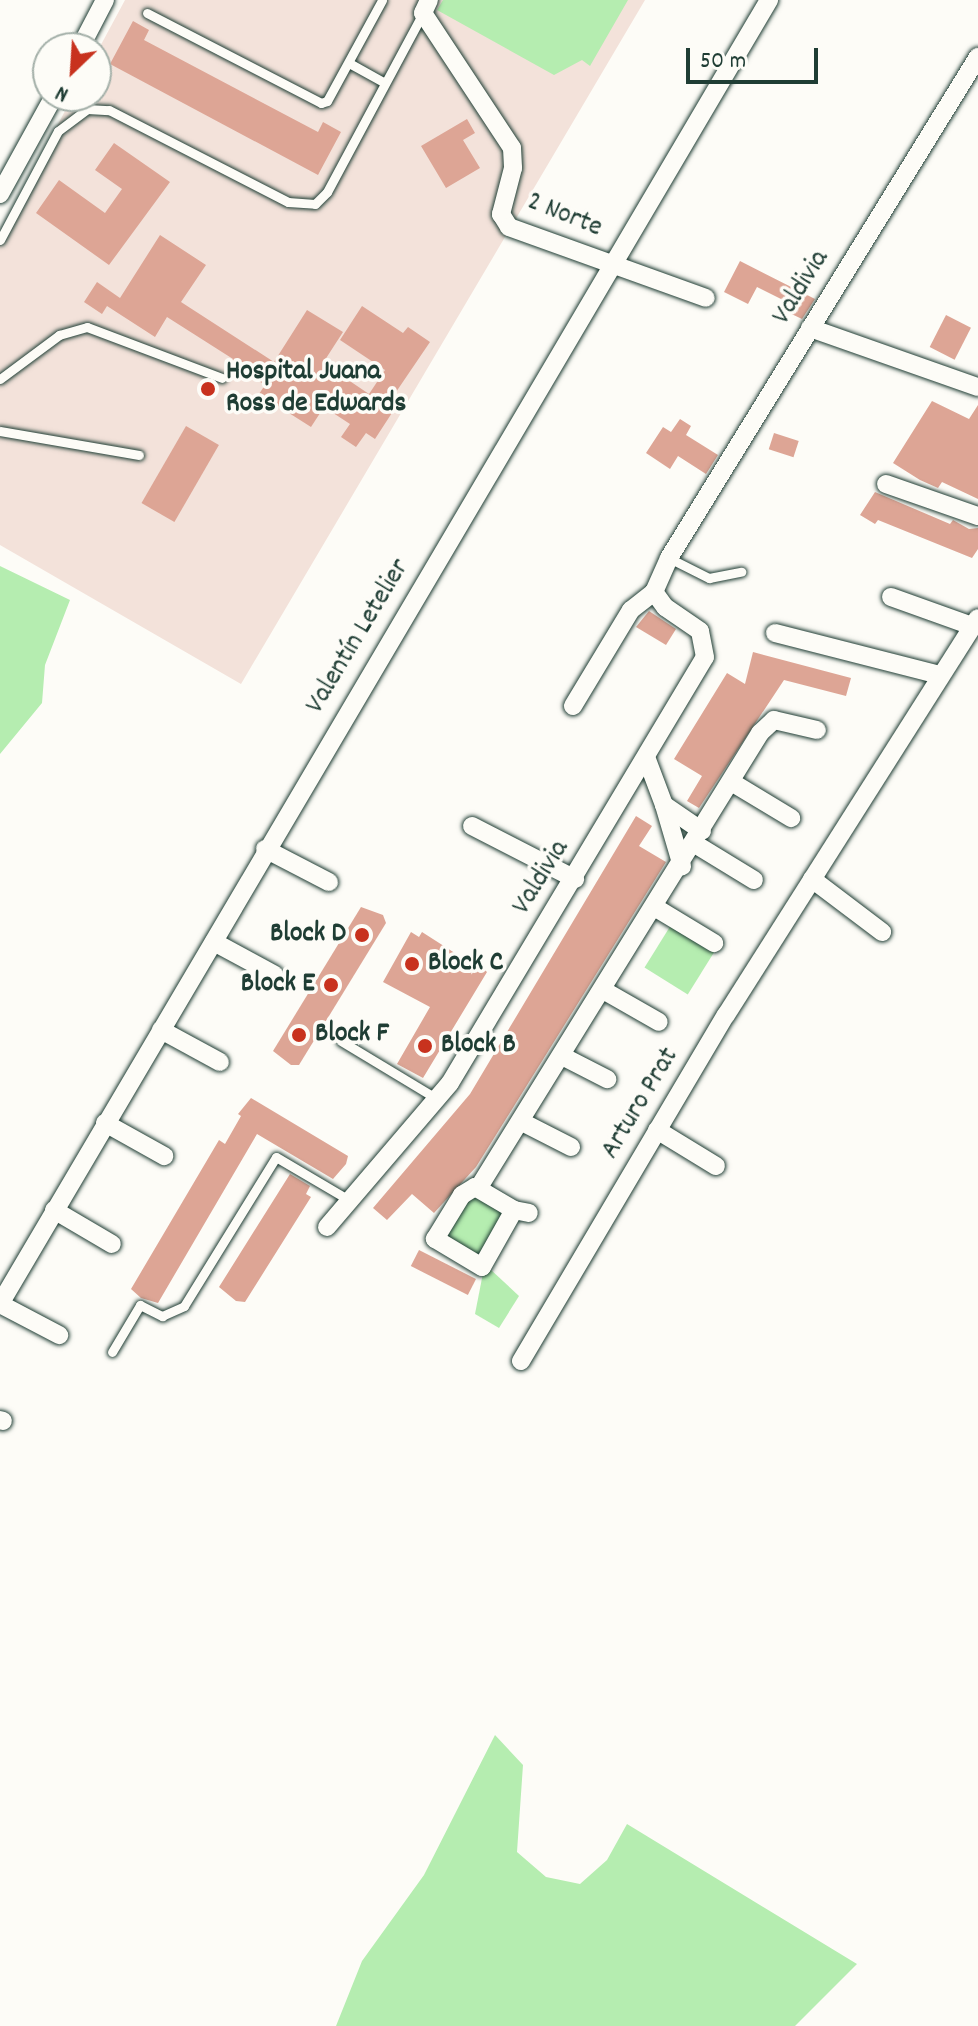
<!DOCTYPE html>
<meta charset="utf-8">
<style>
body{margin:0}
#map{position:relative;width:978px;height:2026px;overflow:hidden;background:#fdfcf7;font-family:Dekko,sans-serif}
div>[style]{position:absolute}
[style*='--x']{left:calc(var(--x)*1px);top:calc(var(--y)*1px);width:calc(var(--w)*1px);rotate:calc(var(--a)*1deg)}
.built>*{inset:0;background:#f3e2da}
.green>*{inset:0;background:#b5edb0;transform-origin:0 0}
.building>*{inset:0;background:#dda595;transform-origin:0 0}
.roads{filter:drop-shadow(0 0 2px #1f3d34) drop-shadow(0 0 2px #1f3d34)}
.service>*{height:9px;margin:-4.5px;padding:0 4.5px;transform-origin:4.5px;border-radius:4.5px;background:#fdfcf7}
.minor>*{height:18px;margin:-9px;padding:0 9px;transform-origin:9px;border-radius:9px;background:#fdfcf7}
.dots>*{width:22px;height:22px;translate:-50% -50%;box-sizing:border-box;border:4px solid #fdfcf7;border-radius:50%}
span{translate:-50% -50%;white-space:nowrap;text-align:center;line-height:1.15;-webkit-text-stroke:7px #fdfcf7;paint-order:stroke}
.street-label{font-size:28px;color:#1f3d34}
.poi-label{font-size:28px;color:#1f3d34;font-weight:700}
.left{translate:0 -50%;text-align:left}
.right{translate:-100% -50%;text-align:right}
.north{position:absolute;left:32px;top:32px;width:80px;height:80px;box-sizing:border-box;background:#fdfcf7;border:2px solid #a4b0a9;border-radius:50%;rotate:205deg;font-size:22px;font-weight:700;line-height:32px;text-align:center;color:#1f3d34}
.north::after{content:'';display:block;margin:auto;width:28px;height:36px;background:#c8321e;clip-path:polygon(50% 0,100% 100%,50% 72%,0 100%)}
.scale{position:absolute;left:686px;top:48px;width:132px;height:36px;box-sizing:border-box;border:4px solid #1f3d34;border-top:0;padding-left:10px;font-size:24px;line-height:28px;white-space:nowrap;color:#1f3d34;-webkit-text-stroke:6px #fdfcf7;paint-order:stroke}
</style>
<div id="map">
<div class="built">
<i style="clip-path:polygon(125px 0,645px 0,241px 684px,0 545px,0 233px,73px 96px,96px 96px,96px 54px)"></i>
</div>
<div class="green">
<i style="clip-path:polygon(443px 0,628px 0,590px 66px,582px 60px,554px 75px,437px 10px)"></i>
<i style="clip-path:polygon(0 566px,70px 600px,45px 665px,42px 703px,0 754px)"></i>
<i style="left:671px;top:925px;width:51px;height:50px;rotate:32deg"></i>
<i style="clip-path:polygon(474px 1194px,505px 1211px,477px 1259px,440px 1237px)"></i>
<i style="clip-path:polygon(490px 1269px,519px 1296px,499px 1328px,475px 1314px,483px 1273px)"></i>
<i style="clip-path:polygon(495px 1735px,523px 1765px,517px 1852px,546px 1877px,580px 1884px,607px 1860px,627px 1824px,857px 1964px,795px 2026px,336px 2026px,362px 1961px,424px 1875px)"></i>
</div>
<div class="building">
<i style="clip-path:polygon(133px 21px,149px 30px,144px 40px,318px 132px,323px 122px,341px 132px,318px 175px,110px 64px)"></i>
<i style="clip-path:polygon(467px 119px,475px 133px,463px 140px,480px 168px,446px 188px,421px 146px)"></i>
<i style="clip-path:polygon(114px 143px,170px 182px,109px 265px,36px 213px,59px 180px,105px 213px,122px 189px,95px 170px)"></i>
<i style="clip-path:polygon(160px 235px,206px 265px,181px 302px,274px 362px,307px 310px,343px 332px,323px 363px,369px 394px,385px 370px,340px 340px,362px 306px,403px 333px,408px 327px,430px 342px,394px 395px,401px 399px,375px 439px,366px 433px,356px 447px,341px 437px,350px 424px,324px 407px,311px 427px,259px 394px,265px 385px,231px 363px,233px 359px,167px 317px,155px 337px,107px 306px,102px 314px,84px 302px,97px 282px,120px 298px)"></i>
<i style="clip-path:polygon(740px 261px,815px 299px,802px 319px,781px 309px,785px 301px,757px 287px,748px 304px,724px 292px)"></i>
<i style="left:946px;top:315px;width:28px;height:36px;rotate:27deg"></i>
<i style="clip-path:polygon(932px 401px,969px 419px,978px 405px,978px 499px,942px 482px,938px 488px,920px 480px,893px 463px)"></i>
<i style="clip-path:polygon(680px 419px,691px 426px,686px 435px,718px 455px,706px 474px,678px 456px,670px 469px,646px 453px,663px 427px,671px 432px)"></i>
<i style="left:186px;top:426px;width:38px;height:89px;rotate:30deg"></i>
<i style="left:774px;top:433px;width:26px;height:17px;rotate:18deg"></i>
<i style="clip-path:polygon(875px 492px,950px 524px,953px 520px,969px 529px,978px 528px,978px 549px,972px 558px,878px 520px,875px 524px,860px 515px)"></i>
<i style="clip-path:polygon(649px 611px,676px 629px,666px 645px,636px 627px)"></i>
<i style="clip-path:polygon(753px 652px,851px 678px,846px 696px,784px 680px,699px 808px,687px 801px,702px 776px,674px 759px,727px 673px,745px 684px)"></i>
<i style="clip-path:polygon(636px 816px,652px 826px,639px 846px,666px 862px,476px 1167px,434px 1213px,412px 1194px,387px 1220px,373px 1208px,470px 1094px)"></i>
<i style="clip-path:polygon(361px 907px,383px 915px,386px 923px,299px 1065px,291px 1065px,273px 1051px)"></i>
<i style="clip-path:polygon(411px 932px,419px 937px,422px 932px,461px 957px,470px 957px,487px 972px,423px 1078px,397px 1064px,430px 1007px,383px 982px)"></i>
<i style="clip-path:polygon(251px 1098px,348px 1156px,346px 1164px,333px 1179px,257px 1134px,158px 1303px,141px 1298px,131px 1289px,219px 1140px,225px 1144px,241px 1116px,238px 1114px)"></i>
<i style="clip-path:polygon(290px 1174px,310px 1186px,306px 1194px,311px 1197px,245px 1302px,236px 1301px,219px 1287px)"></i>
<i style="left:419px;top:1250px;width:64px;height:18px;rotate:27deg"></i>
</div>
<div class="roads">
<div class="service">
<i style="--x:147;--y:13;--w:196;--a:27.3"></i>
<i style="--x:321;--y:103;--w:6;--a:-18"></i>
<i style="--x:327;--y:101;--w:115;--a:-61.4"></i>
<i style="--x:349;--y:63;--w:41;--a:29.1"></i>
<i style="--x:0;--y:240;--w:123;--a:-62"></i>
<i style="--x:58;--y:131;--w:36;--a:-37"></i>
<i style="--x:87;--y:109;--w:22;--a:3"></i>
<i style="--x:109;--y:110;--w:201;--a:27.2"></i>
<i style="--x:288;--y:202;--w:27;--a:4"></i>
<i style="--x:315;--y:204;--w:17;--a:-45"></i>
<i style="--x:327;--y:192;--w:203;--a:-61.8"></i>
<i style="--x:0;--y:379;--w:74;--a:-36.7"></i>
<i style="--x:59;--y:335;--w:29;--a:-16"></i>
<i style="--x:87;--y:327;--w:144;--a:20.7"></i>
<i style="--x:0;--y:431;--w:141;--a:9.8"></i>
<i style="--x:669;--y:558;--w:45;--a:26.6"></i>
<i style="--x:709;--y:578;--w:33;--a:-11"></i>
<i style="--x:341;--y:1041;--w:112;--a:31.1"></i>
<i style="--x:112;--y:1352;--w:55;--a:-59.2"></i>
<i style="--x:140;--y:1305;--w:25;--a:27"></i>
<i style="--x:162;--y:1316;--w:24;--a:-24"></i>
<i style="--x:184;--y:1306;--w:175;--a:-58.3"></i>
<i style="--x:276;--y:1157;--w:85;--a:30.5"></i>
</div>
<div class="minor">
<i style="--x:429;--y:0;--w:14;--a:115"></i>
<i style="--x:423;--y:13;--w:162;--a:56.6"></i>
<i style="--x:512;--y:148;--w:20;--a:87"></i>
<i style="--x:513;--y:168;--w:48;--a:104.6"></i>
<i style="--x:501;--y:214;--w:15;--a:58"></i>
<i style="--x:509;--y:227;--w:209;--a:19.8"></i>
<i style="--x:80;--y:48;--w:54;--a:-62.5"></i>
<i style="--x:0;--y:194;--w:112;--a:-61.1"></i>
<i style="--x:810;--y:328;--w:178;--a:19.4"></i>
<i style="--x:886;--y:484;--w:97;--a:19.2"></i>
<i style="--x:891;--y:597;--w:86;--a:19.7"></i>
<i style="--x:775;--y:633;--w:170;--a:14.3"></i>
<i style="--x:573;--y:706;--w:112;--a:-58.9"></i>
<i style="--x:631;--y:610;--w:29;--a:-38"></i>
<i style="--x:654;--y:592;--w:37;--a:-66"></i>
<i style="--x:669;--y:558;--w:589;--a:-58.34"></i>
<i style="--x:646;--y:757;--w:51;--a:69.4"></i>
<i style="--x:664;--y:805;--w:46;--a:34.4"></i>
<i style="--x:733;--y:783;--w:68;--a:31.1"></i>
<i style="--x:664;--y:805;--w:64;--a:73.6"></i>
<i style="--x:472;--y:826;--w:116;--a:27.2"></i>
<i style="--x:695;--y:844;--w:69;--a:31.4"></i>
<i style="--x:265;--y:849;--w:72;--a:27.3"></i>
<i style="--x:812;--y:879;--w:88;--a:37.1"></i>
<i style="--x:656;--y:908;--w:68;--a:31.1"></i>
<i style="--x:214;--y:942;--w:69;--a:28.4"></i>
<i style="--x:603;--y:990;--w:64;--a:29.7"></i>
<i style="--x:161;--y:1030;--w:67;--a:28.5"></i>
<i style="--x:562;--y:1056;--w:51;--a:27.1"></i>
<i style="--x:522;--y:1122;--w:55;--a:27"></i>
<i style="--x:105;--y:1123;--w:68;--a:29.2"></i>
<i style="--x:657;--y:1130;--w:69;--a:31.4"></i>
<i style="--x:479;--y:1187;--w:534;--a:-58.24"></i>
<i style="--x:760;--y:733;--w:19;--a:-43"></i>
<i style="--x:774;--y:720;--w:44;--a:13.1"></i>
<i style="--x:54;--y:1210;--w:67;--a:30.4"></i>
<i style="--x:514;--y:1210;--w:65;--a:119.3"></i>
<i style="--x:482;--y:1267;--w:55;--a:-149.2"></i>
<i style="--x:435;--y:1239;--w:52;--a:-58.5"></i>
<i style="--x:462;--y:1195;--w:15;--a:-32"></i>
<i style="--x:475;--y:1187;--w:45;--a:30.5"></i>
<i style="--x:514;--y:1210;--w:15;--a:11"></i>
<i style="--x:327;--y:1227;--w:189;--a:-49.5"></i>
<i style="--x:450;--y:1083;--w:496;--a:-59.1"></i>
<i style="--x:705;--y:657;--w:26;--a:-101"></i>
<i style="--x:700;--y:631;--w:42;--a:-145.6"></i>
<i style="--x:665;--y:607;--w:19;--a:-126"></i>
<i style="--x:0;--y:1304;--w:1514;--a:-59.47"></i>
<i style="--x:0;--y:1304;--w:67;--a:27.7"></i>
<i style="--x:521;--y:1361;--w:402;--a:-59.4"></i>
<i style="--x:726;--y:1015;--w:470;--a:-57.6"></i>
<i style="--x:0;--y:1420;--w:3;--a:18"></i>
</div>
</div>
<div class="dots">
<i style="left:208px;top:389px;background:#c8321e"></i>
<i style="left:362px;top:935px;background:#c8321e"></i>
<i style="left:412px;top:964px;background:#c8321e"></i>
<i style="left:331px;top:985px;background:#c8321e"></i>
<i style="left:299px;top:1035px;background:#c8321e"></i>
<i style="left:425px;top:1046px;background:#c8321e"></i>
</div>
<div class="street-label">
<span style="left:564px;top:216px;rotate:22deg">2 Norte</span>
<span style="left:802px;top:288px;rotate:-58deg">Valdivia</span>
<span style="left:359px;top:637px;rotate:-59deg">Valentín Letelier</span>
<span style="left:542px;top:878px;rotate:-58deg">Valdivia</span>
<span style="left:641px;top:1104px;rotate:-59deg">Arturo Prat</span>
</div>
<div class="poi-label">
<span class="left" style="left:226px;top:389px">Hospital Juana<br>Ross de Edwards</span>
<span class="right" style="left:346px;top:935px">Block D</span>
<span class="left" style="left:428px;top:964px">Block C</span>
<span class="right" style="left:315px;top:985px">Block E</span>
<span class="left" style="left:315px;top:1035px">Block F</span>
<span class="left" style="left:441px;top:1046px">Block B</span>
</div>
<div class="north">N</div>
<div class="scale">50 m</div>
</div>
